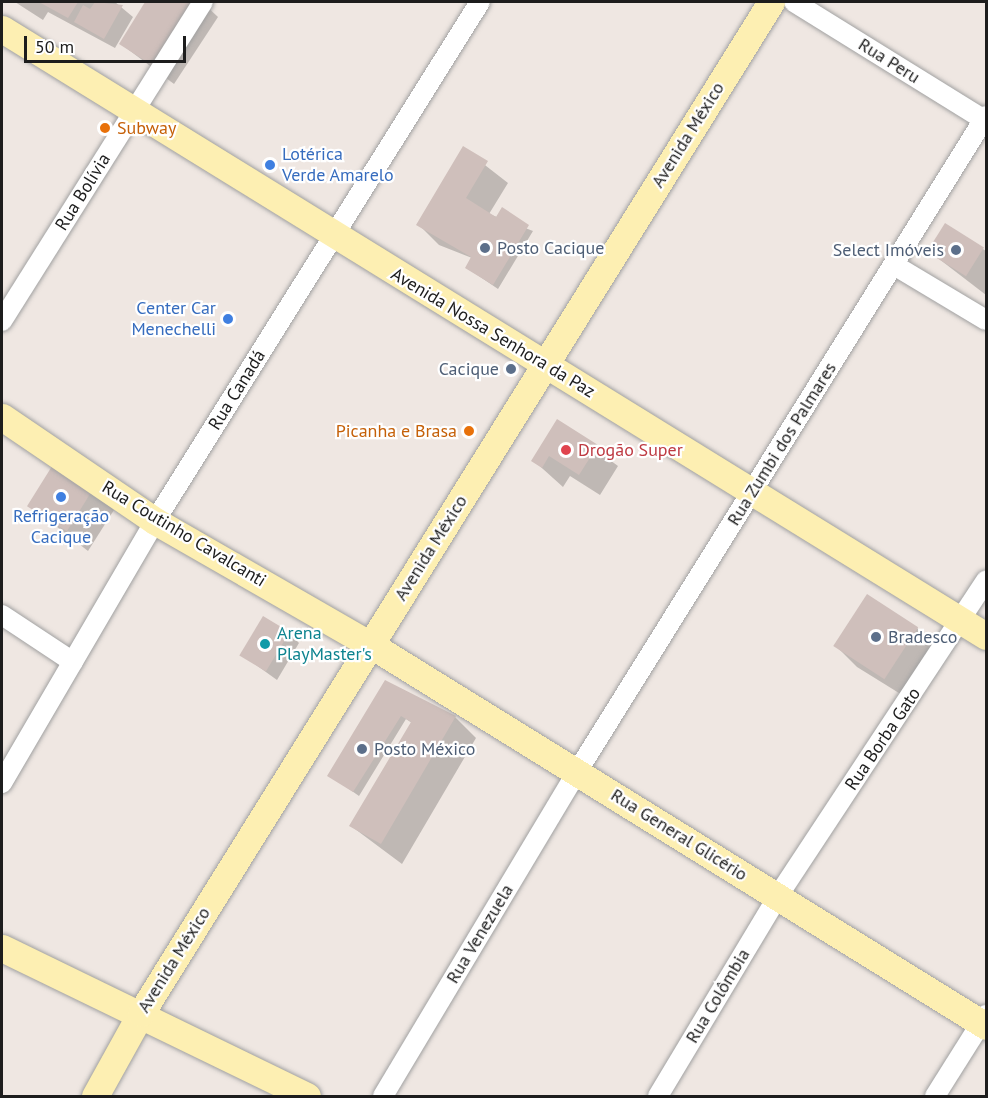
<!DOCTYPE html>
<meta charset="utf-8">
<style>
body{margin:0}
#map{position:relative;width:988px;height:1098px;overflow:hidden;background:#efe7e2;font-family:"PT Sans",sans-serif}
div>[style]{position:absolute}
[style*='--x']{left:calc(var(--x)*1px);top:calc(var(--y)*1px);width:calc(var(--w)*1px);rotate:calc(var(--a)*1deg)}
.shadow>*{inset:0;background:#0003}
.building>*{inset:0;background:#cfbfbb;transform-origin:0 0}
.roads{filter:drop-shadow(0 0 2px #a1a1a1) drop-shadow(0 0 2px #a1a1a1)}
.street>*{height:20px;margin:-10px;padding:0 10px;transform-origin:10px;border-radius:10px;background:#fff}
.secondary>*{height:27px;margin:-13.5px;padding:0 13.5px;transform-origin:13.5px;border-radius:13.5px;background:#fdefb2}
.dots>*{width:16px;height:16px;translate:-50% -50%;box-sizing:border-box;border:3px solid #fff;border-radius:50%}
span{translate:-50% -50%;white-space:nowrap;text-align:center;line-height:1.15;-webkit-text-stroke:4.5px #fff;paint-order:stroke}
.street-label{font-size:18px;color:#1d1d1d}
.food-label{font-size:18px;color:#c56008}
.left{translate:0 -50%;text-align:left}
.right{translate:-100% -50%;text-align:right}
.shop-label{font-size:18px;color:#366cbe}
.service-label{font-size:18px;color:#4e5e75}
.health-label{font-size:18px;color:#be3a42}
.culture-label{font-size:18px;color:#0d838f}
.frame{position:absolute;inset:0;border:3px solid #1d1d1d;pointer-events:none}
.scale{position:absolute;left:24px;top:36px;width:162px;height:27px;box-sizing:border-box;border:3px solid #1d1d1d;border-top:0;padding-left:8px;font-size:18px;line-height:21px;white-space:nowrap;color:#1d1d1d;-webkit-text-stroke:4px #fff;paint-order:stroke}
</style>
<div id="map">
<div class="shadow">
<i style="clip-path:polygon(15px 2px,115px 2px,133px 17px,115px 48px,48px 12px,43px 20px)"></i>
<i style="clip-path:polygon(147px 2px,202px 2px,218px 17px,174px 84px,121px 44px)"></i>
<i style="clip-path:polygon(463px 148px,508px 183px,489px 214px,533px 231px,498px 289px,467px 268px,472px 258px,439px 245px,418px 224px)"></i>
<i style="clip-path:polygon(946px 225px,986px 251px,986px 295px,930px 252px)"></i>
<i style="clip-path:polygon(557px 421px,618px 466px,600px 495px,570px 476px,563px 487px,533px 460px)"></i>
<i style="clip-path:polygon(93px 490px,114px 510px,88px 551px,29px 505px)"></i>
<i style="clip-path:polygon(917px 628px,938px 649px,907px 698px,857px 667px,837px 647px)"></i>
<i style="clip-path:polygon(289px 633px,299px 643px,277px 680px,242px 655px)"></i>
<i style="clip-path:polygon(385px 682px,455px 717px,476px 738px,402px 864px,351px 826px,412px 723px,406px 719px,359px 796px,329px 775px)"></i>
</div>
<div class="building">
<i style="clip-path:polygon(39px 2px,78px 2px,68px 18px)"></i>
<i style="clip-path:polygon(95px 2px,123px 5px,104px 39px,74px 22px,83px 5px,90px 9px)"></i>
<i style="clip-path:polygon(145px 2px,202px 2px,158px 69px,119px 44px)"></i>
<i style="clip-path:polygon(463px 146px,488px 161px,466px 198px,496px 217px,502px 207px,529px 225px,493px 285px,465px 268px,471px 257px,416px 225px)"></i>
<i style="left:945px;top:223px;width:46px;height:34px;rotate:32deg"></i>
<i style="clip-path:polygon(557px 419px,598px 445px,579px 475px,549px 456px,542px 468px,531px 461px)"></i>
<i style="left:54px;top:463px;width:47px;height:51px;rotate:32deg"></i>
<i style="left:867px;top:594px;width:61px;height:62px;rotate:33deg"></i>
<i style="left:263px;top:616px;width:31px;height:46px;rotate:31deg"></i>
<i style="clip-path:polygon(385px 680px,456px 716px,381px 844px,349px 826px,411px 722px,401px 716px,353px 792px,327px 776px)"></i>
</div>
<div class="roads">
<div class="street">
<i style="--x:794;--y:2;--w:224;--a:31.8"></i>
<i style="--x:894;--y:265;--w:107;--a:30.9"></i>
<i style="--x:2;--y:321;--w:377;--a:-57.8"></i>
<i style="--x:2;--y:615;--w:85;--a:33.5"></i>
<i style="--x:2;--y:783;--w:303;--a:-59.7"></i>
<i style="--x:155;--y:521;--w:612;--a:-57.95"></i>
<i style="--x:383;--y:1096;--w:378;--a:-59.1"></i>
<i style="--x:577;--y:772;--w:773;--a:-58.06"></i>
<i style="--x:658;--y:1096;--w:233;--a:-59"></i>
<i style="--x:778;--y:896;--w:378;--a:-56.6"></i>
<i style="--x:935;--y:1096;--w:96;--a:-57.8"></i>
</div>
<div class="secondary">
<i style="--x:2;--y:29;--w:1156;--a:31.67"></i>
<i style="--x:2;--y:417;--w:185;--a:34.2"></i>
<i style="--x:155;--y:521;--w:249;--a:29.9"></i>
<i style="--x:371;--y:645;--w:723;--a:31.78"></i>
<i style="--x:2;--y:948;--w:339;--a:25.9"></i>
<i style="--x:95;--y:1096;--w:95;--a:-61"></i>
<i style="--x:141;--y:1013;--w:1191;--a:-58.07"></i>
</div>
</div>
<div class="dots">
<i style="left:105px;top:128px;background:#e8710a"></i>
<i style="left:270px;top:165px;background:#3f7fe0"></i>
<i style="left:485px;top:248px;background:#5c6f8a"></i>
<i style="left:956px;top:250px;background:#5c6f8a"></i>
<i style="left:228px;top:319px;background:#3f7fe0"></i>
<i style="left:511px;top:369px;background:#5c6f8a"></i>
<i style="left:469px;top:431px;background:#e8710a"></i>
<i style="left:566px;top:450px;background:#e0444e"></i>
<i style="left:61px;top:497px;background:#3f7fe0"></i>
<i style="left:876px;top:637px;background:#5c6f8a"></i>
<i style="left:265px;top:644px;background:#0f9aa8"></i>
<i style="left:362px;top:749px;background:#5c6f8a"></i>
</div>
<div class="street-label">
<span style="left:889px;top:61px;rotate:32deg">Rua Peru</span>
<span style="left:688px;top:135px;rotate:-58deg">Avenida México</span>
<span style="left:83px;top:192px;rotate:-58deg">Rua Bolívia</span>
<span style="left:493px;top:333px;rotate:31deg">Avenida Nossa Senhora da Paz</span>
<span style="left:237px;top:390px;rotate:-58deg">Rua Canadá</span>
<span style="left:782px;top:444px;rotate:-58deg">Rua Zumbi dos Palmares</span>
<span style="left:184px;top:534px;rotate:31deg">Rua Coutinho Cavalcanti</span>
<span style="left:431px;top:548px;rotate:-58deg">Avenida México</span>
<span style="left:883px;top:739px;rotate:-56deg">Rua Borba Gato</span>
<span style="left:679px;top:835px;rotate:32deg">Rua General Glicério</span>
<span style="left:480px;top:934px;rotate:-59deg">Rua Venezuela</span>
<span style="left:174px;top:960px;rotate:-58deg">Avenida México</span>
<span style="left:718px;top:996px;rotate:-59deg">Rua Colômbia</span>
</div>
<div class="food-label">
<span class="left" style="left:117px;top:128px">Subway</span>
<span class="right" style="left:457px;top:431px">Picanha e Brasa</span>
</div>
<div class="shop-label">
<span class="left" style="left:282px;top:165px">Lotérica<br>Verde Amarelo</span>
<span class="right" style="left:216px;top:319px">Center Car<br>Menechelli</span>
<span style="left:61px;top:527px">Refrigeração<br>Cacique</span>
</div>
<div class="service-label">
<span class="left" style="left:497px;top:248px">Posto Cacique</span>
<span class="right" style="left:944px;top:250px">Select Imóveis</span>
<span class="right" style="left:499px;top:369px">Cacique</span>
<span class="left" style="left:888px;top:637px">Bradesco</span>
<span class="left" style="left:374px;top:749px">Posto México</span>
</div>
<div class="health-label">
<span class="left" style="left:578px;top:450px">Drogão Super</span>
</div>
<div class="culture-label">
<span class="left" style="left:277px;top:644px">Arena<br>PlayMaster's</span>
</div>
<div class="frame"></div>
<div class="scale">50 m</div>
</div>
